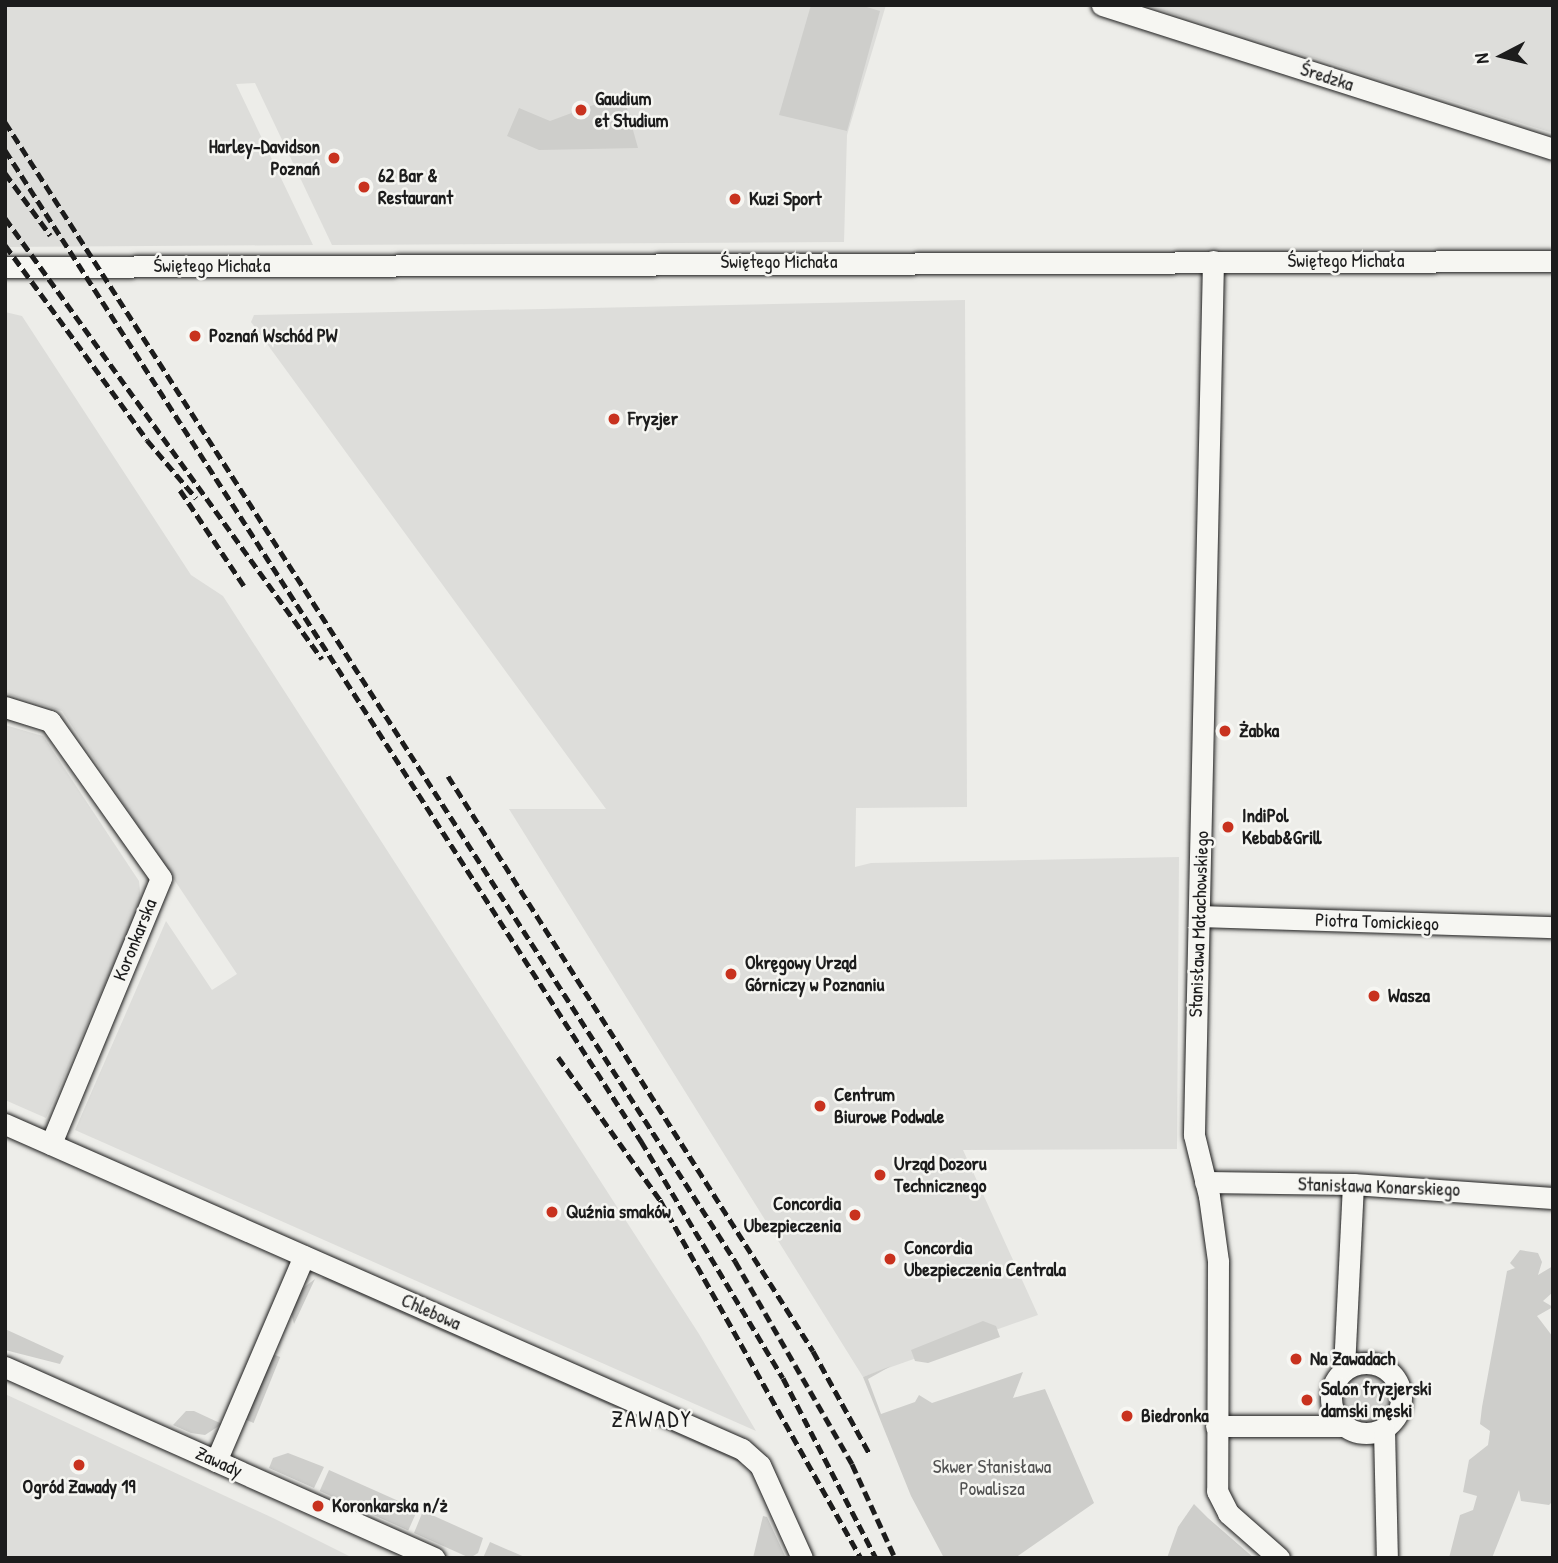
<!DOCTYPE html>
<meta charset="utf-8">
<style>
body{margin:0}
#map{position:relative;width:1558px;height:1563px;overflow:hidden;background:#edede9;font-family:"Patrick Hand",sans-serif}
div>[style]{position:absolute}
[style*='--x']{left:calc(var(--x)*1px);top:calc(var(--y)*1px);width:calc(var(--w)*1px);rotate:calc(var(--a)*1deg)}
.built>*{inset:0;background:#ddddda}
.green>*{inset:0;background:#cececb;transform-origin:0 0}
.round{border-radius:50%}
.roads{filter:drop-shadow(0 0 2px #1c1c1c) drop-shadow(0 0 2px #1c1c1c)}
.minor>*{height:21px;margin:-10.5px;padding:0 10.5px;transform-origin:10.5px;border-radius:10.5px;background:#f6f6f2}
.minor>.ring{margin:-10.5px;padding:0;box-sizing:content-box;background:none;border:21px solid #f6f6f2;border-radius:50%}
.rail>*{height:5px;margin-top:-2.5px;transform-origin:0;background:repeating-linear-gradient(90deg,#1c1c1c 0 10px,transparent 0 15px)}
.dots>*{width:19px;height:19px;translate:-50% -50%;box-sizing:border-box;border:4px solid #f6f6f2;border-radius:50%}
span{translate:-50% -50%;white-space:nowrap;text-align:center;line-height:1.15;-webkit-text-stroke:5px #f6f6f2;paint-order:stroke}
.street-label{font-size:19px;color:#1c1c1c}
.poi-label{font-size:19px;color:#1c1c1c;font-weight:700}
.left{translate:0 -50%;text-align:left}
.right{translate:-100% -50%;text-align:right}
.park-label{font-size:19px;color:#515151}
.quarter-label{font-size:23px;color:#1c1c1c;letter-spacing:2px}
.frame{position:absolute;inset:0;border:7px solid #1c1c1c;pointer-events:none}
.north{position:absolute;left:1467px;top:21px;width:70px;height:70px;-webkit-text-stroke:5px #f6f6f2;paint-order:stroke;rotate:263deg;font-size:19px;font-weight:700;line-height:28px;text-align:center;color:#1c1c1c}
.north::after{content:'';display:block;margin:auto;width:24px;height:32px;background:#1c1c1c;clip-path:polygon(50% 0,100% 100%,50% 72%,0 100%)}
</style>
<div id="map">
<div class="built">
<i style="clip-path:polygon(5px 5px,886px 5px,847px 135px,844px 242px,332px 245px,255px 83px,236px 84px,313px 245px,5px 247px)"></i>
<i style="clip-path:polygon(1145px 5px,1553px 5px,1553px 133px)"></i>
<i style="clip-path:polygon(965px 300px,967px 807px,856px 808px,855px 867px,871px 863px,1179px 857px,1177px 1149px,963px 1150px,1038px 1315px,863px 1377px,509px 809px,606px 809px,251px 322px,254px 315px)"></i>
<i style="clip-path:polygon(5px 312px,22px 316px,191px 575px,223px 596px,699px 1334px,756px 1431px,75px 1130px,166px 921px,212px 990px,237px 974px,62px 711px,5px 693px)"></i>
<i style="clip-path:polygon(5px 725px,43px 736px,139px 881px,141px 902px,46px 1118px,5px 1100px)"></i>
<i style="clip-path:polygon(5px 1394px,273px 1518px,353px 1558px,5px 1558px)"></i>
</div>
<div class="green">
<i style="clip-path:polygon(811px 5px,860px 5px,880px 11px,847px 131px,779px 115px)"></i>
<i style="clip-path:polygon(623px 94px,638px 148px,539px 150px,507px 136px,519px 108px,550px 121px)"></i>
<i style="clip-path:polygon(1520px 1250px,1538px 1253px,1542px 1262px,1538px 1275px,1553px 1266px,1553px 1292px,1543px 1301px,1553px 1307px,1537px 1316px,1553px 1337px,1553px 1501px,1549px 1505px,1521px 1501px,1519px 1490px,1492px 1558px,1449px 1558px,1460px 1515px,1473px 1510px,1477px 1496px,1463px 1492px,1469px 1460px,1488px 1445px,1490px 1431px,1480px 1424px,1482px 1407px,1507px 1271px,1515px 1268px,1510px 1263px)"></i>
<i style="clip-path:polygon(327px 1277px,738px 1456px,741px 1463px,321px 1278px)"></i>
<i style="clip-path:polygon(315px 1279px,294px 1324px,291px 1312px,298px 1292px)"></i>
<i style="clip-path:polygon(983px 1321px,996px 1326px,1000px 1337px,928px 1363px,915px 1361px,911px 1350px)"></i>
<i style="clip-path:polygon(5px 1329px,64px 1356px,60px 1364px,5px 1350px)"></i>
<i style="left:270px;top:1353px;width:11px;height:71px;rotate:22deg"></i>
<i style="clip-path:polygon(891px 1366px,868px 1379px,881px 1414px,915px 1402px,919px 1395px,932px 1403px,1023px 1372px,1013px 1398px,1045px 1389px,1094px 1503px,1015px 1558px,944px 1558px,911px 1496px,863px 1377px)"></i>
<i class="round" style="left:1339px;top:1371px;width:56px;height:56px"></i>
<i style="clip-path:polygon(186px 1411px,194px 1411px,222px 1424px,205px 1435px,191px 1433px,173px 1425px)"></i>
<i style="clip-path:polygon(288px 1453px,324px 1467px,314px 1488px,269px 1468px,273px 1458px)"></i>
<i style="left:329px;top:1470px;width:97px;height:23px;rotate:24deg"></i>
<i style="clip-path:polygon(1194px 1504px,1208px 1518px,1254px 1558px,1167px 1558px,1178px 1527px)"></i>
<i style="clip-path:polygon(423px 1511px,483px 1538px,478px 1553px,470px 1558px,414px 1533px)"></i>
<i style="clip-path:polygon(763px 1516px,767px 1517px,786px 1558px,753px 1558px)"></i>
<i style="clip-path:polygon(490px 1542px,527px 1558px,483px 1558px)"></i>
</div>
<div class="roads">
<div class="minor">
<i style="--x:1102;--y:5;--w:473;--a:17.7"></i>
<i style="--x:1213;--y:261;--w:874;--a:91.25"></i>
<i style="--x:1194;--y:1135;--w:63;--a:76.2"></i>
<i style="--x:1209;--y:1196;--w:66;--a:82.1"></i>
<i style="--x:1218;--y:1261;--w:230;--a:90.2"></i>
<i style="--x:1217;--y:1491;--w:25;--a:63"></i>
<i style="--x:1228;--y:1513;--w:68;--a:41.4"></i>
<i style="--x:5;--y:267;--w:1548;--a:-0.22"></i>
<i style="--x:5;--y:707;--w:47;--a:17.3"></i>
<i style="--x:50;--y:721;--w:192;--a:54.7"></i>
<i style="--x:161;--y:878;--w:288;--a:112.5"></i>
<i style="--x:1201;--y:916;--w:352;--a:1.8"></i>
<i style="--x:5;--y:1124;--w:805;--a:23.8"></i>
<i style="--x:742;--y:1449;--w:24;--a:42"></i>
<i style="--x:760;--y:1465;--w:102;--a:65.7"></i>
<i style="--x:1205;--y:1182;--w:148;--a:0.8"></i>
<i style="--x:1353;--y:1184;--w:200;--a:4"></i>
<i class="ring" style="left:1331px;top:1363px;width:49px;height:49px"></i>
<i style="--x:5;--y:1367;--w:470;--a:24"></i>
<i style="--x:1344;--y:1368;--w:184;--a:-87.2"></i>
<i style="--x:1216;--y:1426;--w:126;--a:0"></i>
<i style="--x:1384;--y:1429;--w:129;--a:88.7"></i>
<i style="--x:216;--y:1461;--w:223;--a:-66.8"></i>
</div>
</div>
<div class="rail">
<i style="--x:5;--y:122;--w:1353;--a:57.34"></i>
<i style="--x:735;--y:1261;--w:234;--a:60"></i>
<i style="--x:852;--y:1464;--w:103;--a:65.4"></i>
<i style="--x:5;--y:150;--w:1178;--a:57.31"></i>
<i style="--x:641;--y:1141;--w:276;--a:59.1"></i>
<i style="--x:783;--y:1378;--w:203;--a:62.7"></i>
<i style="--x:5;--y:173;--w:77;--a:54"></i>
<i style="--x:5;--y:218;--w:543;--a:54.29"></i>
<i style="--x:5;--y:245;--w:241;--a:53.9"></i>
<i style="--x:147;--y:440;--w:76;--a:49.8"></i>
<i style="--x:180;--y:490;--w:115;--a:56.3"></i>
<i style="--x:448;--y:776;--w:681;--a:57.59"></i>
<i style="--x:813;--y:1351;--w:116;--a:61.2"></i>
<i style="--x:558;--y:1057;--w:176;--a:54.5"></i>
<i style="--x:660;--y:1200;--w:411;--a:60.7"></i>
</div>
<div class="dots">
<i style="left:581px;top:110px;background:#c8321e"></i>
<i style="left:334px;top:158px;background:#c8321e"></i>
<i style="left:364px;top:187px;background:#c8321e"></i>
<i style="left:735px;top:199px;background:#c8321e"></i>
<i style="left:195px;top:336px;background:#c8321e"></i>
<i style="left:614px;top:419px;background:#c8321e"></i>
<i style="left:1225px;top:731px;background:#c8321e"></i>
<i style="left:1228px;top:827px;background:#c8321e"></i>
<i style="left:731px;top:974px;background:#c8321e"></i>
<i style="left:1374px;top:996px;background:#c8321e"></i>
<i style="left:820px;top:1106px;background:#c8321e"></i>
<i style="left:880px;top:1175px;background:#c8321e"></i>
<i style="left:552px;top:1212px;background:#c8321e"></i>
<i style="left:855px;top:1215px;background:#c8321e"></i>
<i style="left:890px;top:1259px;background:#c8321e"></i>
<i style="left:1296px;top:1359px;background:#c8321e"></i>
<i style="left:1307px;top:1400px;background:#c8321e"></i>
<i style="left:1127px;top:1416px;background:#c8321e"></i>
<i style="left:79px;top:1465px;background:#c8321e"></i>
<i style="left:318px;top:1506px;background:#c8321e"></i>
</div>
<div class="street-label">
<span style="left:1327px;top:77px;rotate:18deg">Średzka</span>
<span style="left:1346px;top:261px">Świętego Michała</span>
<span style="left:779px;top:262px">Świętego Michała</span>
<span style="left:212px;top:266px">Świętego Michała</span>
<span style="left:1377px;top:922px;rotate:2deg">Piotra Tomickiego</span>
<span style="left:1199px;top:924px;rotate:-88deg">Stanisława Małachowskiego</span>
<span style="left:135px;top:940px;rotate:-68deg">Koronkarska</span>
<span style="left:1379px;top:1187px;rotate:2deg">Stanisława Konarskiego</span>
<span style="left:431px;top:1312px;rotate:24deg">Chlebowa</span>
<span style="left:219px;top:1462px;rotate:24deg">Zawady</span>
</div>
<div class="poi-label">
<span class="left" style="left:595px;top:110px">Gaudium<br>et Studium</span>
<span class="right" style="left:320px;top:158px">Harley-Davidson<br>Poznań</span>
<span class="left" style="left:378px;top:187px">62 Bar &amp;<br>Restaurant</span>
<span class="left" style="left:749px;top:199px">Kuzi Sport</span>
<span class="left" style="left:209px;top:336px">Poznań Wschód PW</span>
<span class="left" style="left:628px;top:419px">Fryzjer</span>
<span class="left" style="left:1239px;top:731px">Żabka</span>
<span class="left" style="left:1242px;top:827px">IndiPol<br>Kebab&amp;Grill</span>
<span class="left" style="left:745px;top:974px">Okręgowy Urząd<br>Górniczy w Poznaniu</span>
<span class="left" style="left:1388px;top:996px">Wasza</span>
<span class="left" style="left:834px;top:1106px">Centrum<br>Biurowe Podwale</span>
<span class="left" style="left:894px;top:1175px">Urząd Dozoru<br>Technicznego</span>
<span class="right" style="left:841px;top:1215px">Concordia<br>Ubezpieczenia</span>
<span class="left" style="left:566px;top:1212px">Quźnia smaków</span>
<span class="left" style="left:904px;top:1259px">Concordia<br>Ubezpieczenia Centrala</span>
<span class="left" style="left:1310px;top:1359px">Na Zawadach</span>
<span class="left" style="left:1321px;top:1400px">Salon fryzjerski<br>damski męski</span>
<span class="left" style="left:1141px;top:1416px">Biedronka</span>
<span style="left:79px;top:1487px">Ogród Zawady 19</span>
<span class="left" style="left:332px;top:1506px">Koronkarska n/ż</span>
</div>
<div class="park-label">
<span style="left:992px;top:1478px">Skwer Stanisława<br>Powalisza</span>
</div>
<div class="quarter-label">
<span style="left:652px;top:1419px">ZAWADY</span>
</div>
<div class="frame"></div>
<div class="north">N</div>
</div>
